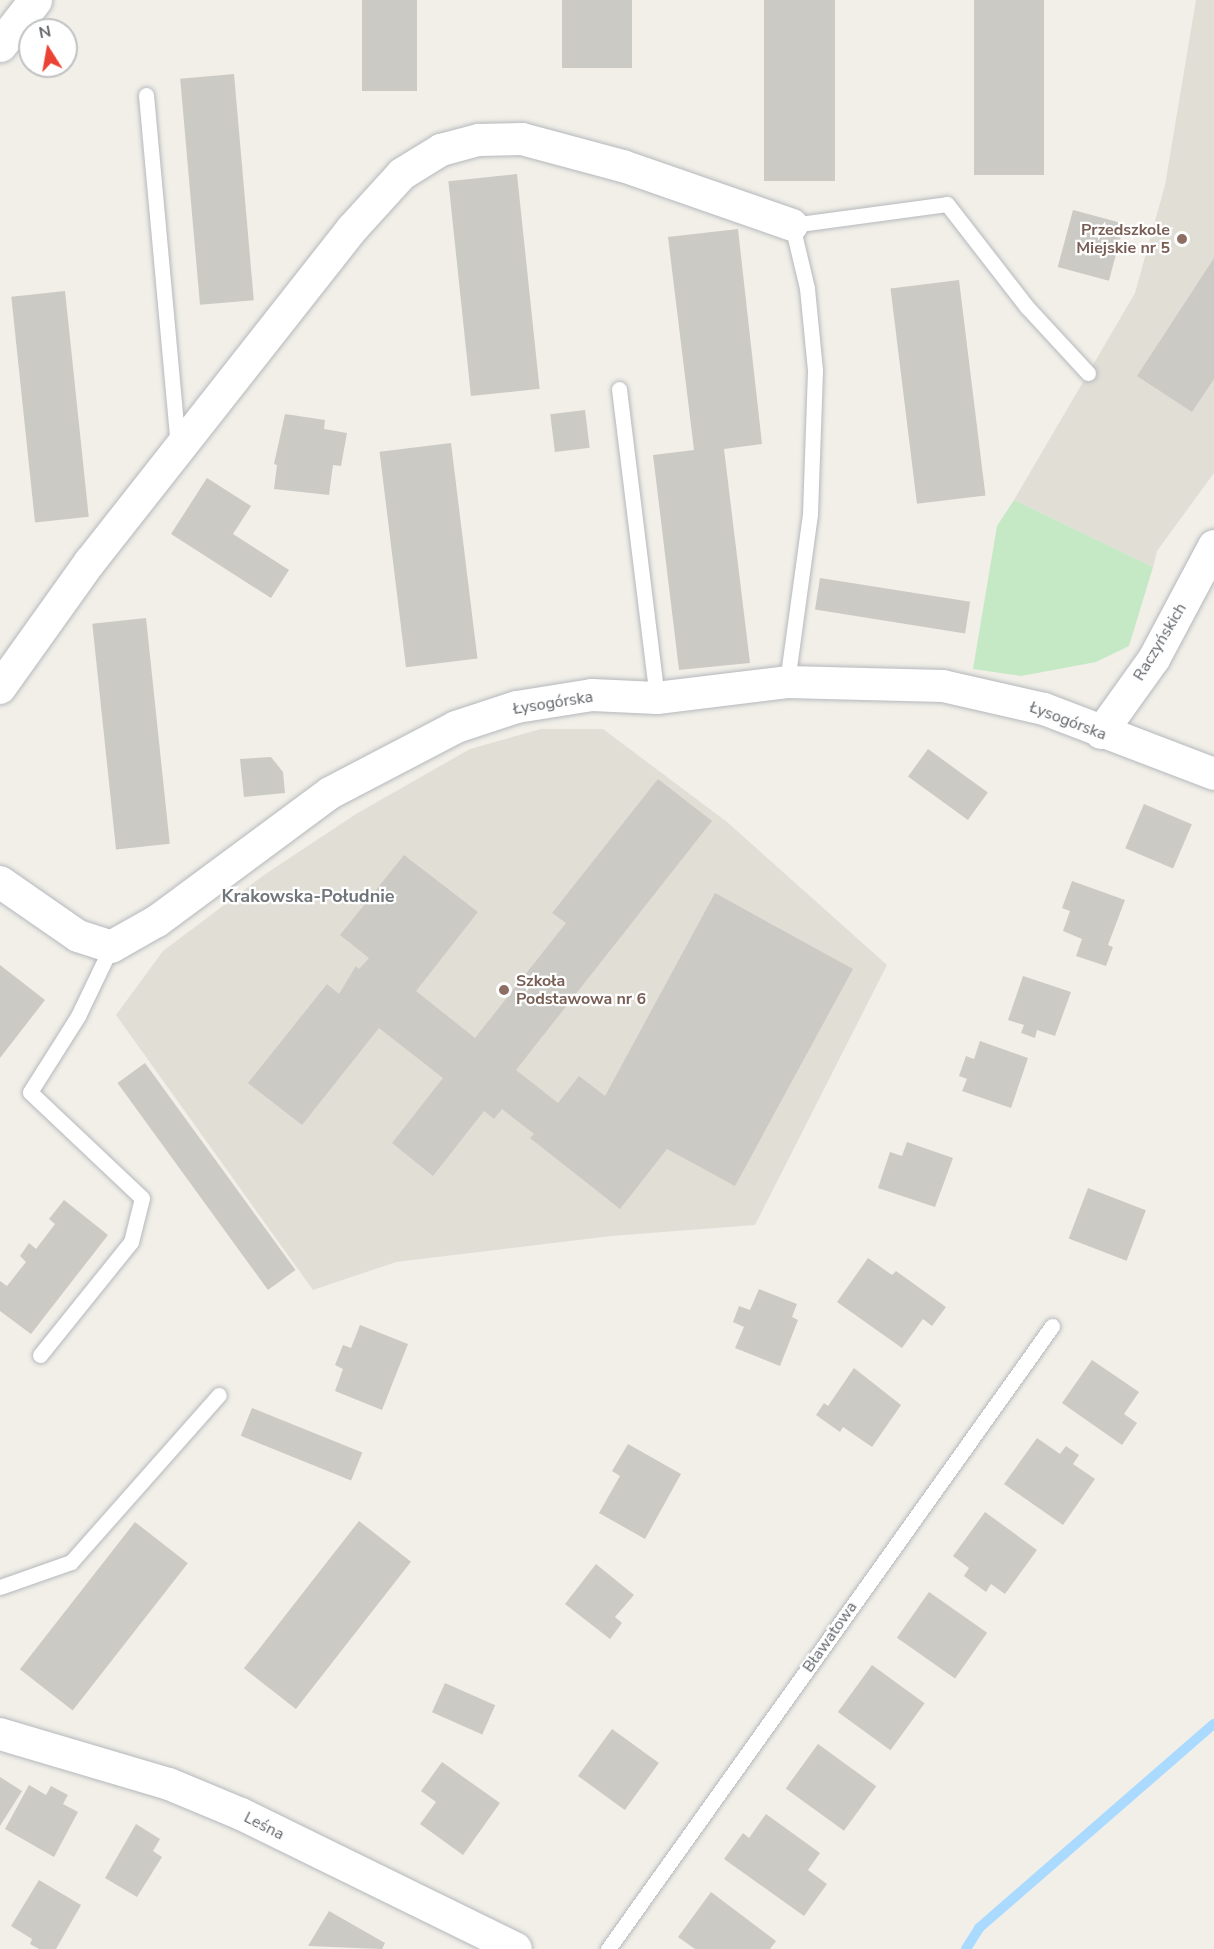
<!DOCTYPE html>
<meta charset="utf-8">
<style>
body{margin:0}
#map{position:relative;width:1214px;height:1949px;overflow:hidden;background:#f1efe8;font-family:"Nunito Sans",sans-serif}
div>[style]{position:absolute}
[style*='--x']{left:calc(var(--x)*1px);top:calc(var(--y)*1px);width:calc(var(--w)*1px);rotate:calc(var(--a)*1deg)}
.education>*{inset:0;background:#e1ded6}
.green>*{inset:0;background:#c5e8c5}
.stream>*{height:10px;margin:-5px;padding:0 5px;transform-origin:5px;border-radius:5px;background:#aadaff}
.building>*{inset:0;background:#cccac5;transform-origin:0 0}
.roads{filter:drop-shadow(0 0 2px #b5b8bc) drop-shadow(0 0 2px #b5b8bc)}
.service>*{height:15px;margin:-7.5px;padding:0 7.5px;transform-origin:7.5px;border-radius:7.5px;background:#fff}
.minor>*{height:32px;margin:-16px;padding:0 16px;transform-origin:16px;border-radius:16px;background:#fff}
.tertiary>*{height:33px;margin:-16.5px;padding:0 16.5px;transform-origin:16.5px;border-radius:16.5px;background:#fff}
.dots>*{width:16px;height:16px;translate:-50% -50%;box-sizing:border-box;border:3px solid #fff;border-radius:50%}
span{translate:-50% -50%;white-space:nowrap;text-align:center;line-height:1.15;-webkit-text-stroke:4.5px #fff;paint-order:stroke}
.education-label{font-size:16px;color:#785e54;font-weight:700}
.right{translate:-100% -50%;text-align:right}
.left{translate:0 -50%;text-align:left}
.street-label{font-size:16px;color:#5f6368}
.neighbourhood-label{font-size:18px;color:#70757a;font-weight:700}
.north{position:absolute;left:18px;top:18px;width:60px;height:60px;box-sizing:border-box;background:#fff;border:2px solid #bfc1c3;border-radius:50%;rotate:349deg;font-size:16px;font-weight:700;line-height:24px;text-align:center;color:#5f6368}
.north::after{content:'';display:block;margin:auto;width:21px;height:27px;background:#ea4335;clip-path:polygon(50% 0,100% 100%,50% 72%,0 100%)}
</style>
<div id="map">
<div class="education">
<i style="clip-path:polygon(1196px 0,1214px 0,1214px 473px,1157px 551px,1153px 567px,1014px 500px,1135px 293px,1165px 185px)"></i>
<i style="clip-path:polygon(541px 729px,603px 729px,727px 822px,887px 965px,755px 1225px,611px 1236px,396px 1262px,313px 1290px,116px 1015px,163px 951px,264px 875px,356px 814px,470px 749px)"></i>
</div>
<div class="green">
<i style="clip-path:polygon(1014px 500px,1153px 567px,1129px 646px,1096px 662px,1021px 676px,973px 669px,997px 526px)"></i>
</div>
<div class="stream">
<i style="--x:966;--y:1949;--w:25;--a:-58"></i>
<i style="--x:979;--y:1928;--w:311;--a:-41"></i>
</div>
<div class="building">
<i style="left:362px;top:0;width:55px;height:91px"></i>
<i style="left:562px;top:0;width:70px;height:68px"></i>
<i style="left:764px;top:0;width:71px;height:181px"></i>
<i style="left:974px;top:0;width:70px;height:175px"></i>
<i style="left:234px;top:74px;width:227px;height:54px;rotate:85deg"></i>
<i style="left:517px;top:174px;width:216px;height:69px;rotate:84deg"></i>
<i style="left:1073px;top:210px;width:53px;height:59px;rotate:15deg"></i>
<i style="clip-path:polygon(738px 229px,762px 444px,724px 449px,750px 663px,679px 670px,653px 455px,694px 450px,668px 237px)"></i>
<i style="clip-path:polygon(1214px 258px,1214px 379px,1192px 412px,1137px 376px)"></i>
<i style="left:959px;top:280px;width:217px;height:69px;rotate:83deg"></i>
<i style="left:65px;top:291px;width:227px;height:54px;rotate:84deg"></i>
<i style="left:585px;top:410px;width:38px;height:35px;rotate:83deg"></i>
<i style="clip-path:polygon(285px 414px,325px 420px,324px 429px,347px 433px,341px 466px,333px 465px,329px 495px,274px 489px,277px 465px,274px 464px)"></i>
<i style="left:451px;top:443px;width:217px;height:72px;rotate:83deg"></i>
<i style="clip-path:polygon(207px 478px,251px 506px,233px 534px,289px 570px,271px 598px,171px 534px)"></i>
<i style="left:820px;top:578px;width:152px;height:32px;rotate:9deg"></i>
<i style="left:146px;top:618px;width:227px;height:54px;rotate:84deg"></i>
<i style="left:928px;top:749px;width:74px;height:34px;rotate:36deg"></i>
<i style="clip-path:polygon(271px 757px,283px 772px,285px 793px,244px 797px,240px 759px)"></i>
<i style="clip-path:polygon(658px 779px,712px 821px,516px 1070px,558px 1103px,579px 1076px,605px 1096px,715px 893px,853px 969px,735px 1186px,667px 1149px,620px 1209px,530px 1138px,534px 1134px,502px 1109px,494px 1119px,484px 1111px,433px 1176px,392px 1143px,443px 1078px,379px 1028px,302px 1125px,248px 1083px,327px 984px,339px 994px,356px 966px,359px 969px,369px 958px,340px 935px,404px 855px,478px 912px,416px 991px,475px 1038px,566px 923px,552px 913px)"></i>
<i style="left:1144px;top:804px;width:52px;height:48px;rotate:23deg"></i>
<i style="clip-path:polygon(1072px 881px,1125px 900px,1108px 945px,1113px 947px,1106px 966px,1076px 956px,1082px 939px,1063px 931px,1070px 911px,1062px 908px)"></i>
<i style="clip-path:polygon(0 965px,45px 1000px,0 1058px)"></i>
<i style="clip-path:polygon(1023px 976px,1071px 992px,1055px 1036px,1037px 1030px,1035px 1038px,1021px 1033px,1024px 1025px,1008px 1020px)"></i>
<i style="clip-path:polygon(980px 1041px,1028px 1058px,1011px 1108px,962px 1091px,967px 1079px,959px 1076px,966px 1056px,974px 1059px)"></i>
<i style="left:145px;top:1063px;width:256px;height:34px;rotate:54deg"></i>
<i style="clip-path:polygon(907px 1142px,953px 1158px,935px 1207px,878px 1188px,890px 1152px,902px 1156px)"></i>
<i style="left:1088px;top:1188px;width:62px;height:54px;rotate:21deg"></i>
<i style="clip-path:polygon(64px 1200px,108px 1235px,31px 1334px,0 1311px,0 1281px,7px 1286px,26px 1262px,20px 1256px,29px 1243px,36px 1249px,55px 1224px,49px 1219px)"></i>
<i style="clip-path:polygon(868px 1258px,892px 1275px,896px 1271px,946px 1307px,932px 1326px,923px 1319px,902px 1348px,837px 1302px)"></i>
<i style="clip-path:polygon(759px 1289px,797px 1304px,792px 1317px,798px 1320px,780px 1366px,735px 1348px,744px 1327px,733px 1322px,739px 1306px,750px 1310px)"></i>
<i style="clip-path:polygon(360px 1325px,408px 1344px,382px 1410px,335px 1391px,343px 1369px,335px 1365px,343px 1345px,351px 1348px)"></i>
<i style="clip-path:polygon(1092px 1360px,1139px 1392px,1124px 1414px,1137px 1423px,1122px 1445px,1062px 1403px)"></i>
<i style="clip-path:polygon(854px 1368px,901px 1405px,872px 1447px,843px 1427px,840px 1432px,816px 1415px,824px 1403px,828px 1406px)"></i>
<i style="left:252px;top:1408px;width:119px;height:30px;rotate:22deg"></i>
<i style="clip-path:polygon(1037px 1438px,1060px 1454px,1066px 1446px,1079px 1455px,1073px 1464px,1095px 1479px,1063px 1525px,1004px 1484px)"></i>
<i style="clip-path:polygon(628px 1444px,681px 1474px,645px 1539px,599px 1513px,620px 1476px,612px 1471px)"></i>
<i style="clip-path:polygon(985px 1512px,1037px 1550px,1005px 1594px,991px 1584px,986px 1592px,964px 1576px,969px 1568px,953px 1556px)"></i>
<i style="left:359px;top:1521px;width:66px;height:187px;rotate:38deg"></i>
<i style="left:135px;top:1522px;width:67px;height:187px;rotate:38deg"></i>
<i style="clip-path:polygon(596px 1564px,634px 1595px,615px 1617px,622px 1623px,610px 1639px,565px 1604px)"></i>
<i style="left:929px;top:1592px;width:71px;height:56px;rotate:35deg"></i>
<i style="left:872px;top:1665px;width:65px;height:58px;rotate:36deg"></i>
<i style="left:445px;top:1683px;width:55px;height:32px;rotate:24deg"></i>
<i style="left:612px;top:1729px;width:58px;height:58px;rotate:36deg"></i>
<i style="left:818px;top:1744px;width:72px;height:55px;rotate:36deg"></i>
<i style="clip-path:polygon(442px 1762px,500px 1803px,463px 1855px,420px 1824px,436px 1802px,421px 1791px)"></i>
<i style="clip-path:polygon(0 1777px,22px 1791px,0 1826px)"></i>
<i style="clip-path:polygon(29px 1785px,46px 1795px,51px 1786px,68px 1795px,63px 1804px,78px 1812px,54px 1857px,5px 1829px)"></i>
<i style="clip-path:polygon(766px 1814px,820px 1853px,808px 1870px,827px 1884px,804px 1916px,724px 1859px,743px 1833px,749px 1838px)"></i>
<i style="clip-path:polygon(136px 1824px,160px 1839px,153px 1851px,162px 1857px,137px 1897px,105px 1878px)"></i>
<i style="clip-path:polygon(39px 1880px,81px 1905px,56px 1949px,39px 1949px,30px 1944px,32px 1939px,11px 1926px)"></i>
<i style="clip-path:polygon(711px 1892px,776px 1941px,770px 1949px,695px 1949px,678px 1937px)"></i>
<i style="clip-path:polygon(329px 1911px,385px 1943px,382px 1949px,308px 1946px)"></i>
</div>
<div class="roads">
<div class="service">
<i style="--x:146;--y:95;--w:351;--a:84.8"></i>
<i style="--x:619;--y:389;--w:311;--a:83"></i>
<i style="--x:787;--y:682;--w:170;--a:-82.2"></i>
<i style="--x:810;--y:514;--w:144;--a:-88"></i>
<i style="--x:815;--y:370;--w:82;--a:-95.6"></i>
<i style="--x:807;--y:288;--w:65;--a:-103.4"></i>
<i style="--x:792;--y:225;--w:156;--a:-7.7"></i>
<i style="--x:947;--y:204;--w:130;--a:52.2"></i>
<i style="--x:1027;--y:307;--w:90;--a:47.3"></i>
<i style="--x:40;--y:1355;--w:145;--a:-51.2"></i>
<i style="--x:131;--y:1242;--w:45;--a:-76"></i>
<i style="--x:142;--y:1198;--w:154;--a:-136.6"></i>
<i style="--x:30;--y:1092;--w:90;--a:-57.7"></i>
<i style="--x:78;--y:1016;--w:76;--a:-64.4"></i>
<i style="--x:0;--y:1587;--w:75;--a:-19.4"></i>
<i style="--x:71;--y:1562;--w:223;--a:-48.5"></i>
<i style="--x:608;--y:1949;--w:765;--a:-54.52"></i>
</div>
<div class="minor">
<i style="--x:0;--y:688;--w:155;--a:-54.5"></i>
<i style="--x:90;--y:562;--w:424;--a:-51.8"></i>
<i style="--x:352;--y:229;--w:74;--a:-47.7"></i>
<i style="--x:402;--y:174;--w:46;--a:-31.6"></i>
<i style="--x:441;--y:150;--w:39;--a:-15"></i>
<i style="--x:479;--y:140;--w:43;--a:-1.3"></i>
<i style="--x:522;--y:139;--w:105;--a:15"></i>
<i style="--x:623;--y:166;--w:179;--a:19.2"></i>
<i style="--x:1101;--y:733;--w:91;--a:-54.4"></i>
<i style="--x:1154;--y:659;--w:128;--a:-62"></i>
<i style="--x:0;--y:882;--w:95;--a:34.7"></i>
<i style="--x:78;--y:936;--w:35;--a:18"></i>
<i style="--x:111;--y:947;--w:53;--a:-29.5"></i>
<i style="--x:157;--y:921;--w:215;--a:-36.5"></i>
<i style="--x:330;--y:793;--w:142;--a:-27.6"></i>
<i style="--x:456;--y:727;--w:64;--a:-18.2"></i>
<i style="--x:517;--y:707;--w:76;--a:-9.1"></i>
<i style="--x:592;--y:695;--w:65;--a:2.6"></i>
<i style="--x:657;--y:698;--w:131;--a:-7"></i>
<i style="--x:787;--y:682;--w:156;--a:1.5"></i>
<i style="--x:943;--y:686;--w:104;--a:12.8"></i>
<i style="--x:1044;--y:709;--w:182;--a:20.9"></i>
<i style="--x:0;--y:1734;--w:176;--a:16.5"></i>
<i style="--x:169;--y:1784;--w:78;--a:22.6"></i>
<i style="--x:241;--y:1814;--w:306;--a:26.1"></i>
</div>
<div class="tertiary">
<i style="--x:0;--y:45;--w:57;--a:-52.1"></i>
</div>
</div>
<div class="dots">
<i style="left:1182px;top:239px;background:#8d6e63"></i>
<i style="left:504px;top:990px;background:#8d6e63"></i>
</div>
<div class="education-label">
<span class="right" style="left:1170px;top:239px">Przedszkole<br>Miejskie nr 5</span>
<span class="left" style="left:516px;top:990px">Szkoła<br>Podstawowa nr 6</span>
</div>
<div class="street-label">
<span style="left:1160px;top:642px;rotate:-59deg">Raczyńskich</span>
<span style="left:553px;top:703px;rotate:-9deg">Łysogórska</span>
<span style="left:1068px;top:721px;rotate:21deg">Łysogórska</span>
<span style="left:830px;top:1637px;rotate:-55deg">Bławatowa</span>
<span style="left:264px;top:1826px;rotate:27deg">Leśna</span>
</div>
<div class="neighbourhood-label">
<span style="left:308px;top:896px">Krakowska-Południe</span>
</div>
<div class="north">N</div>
</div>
